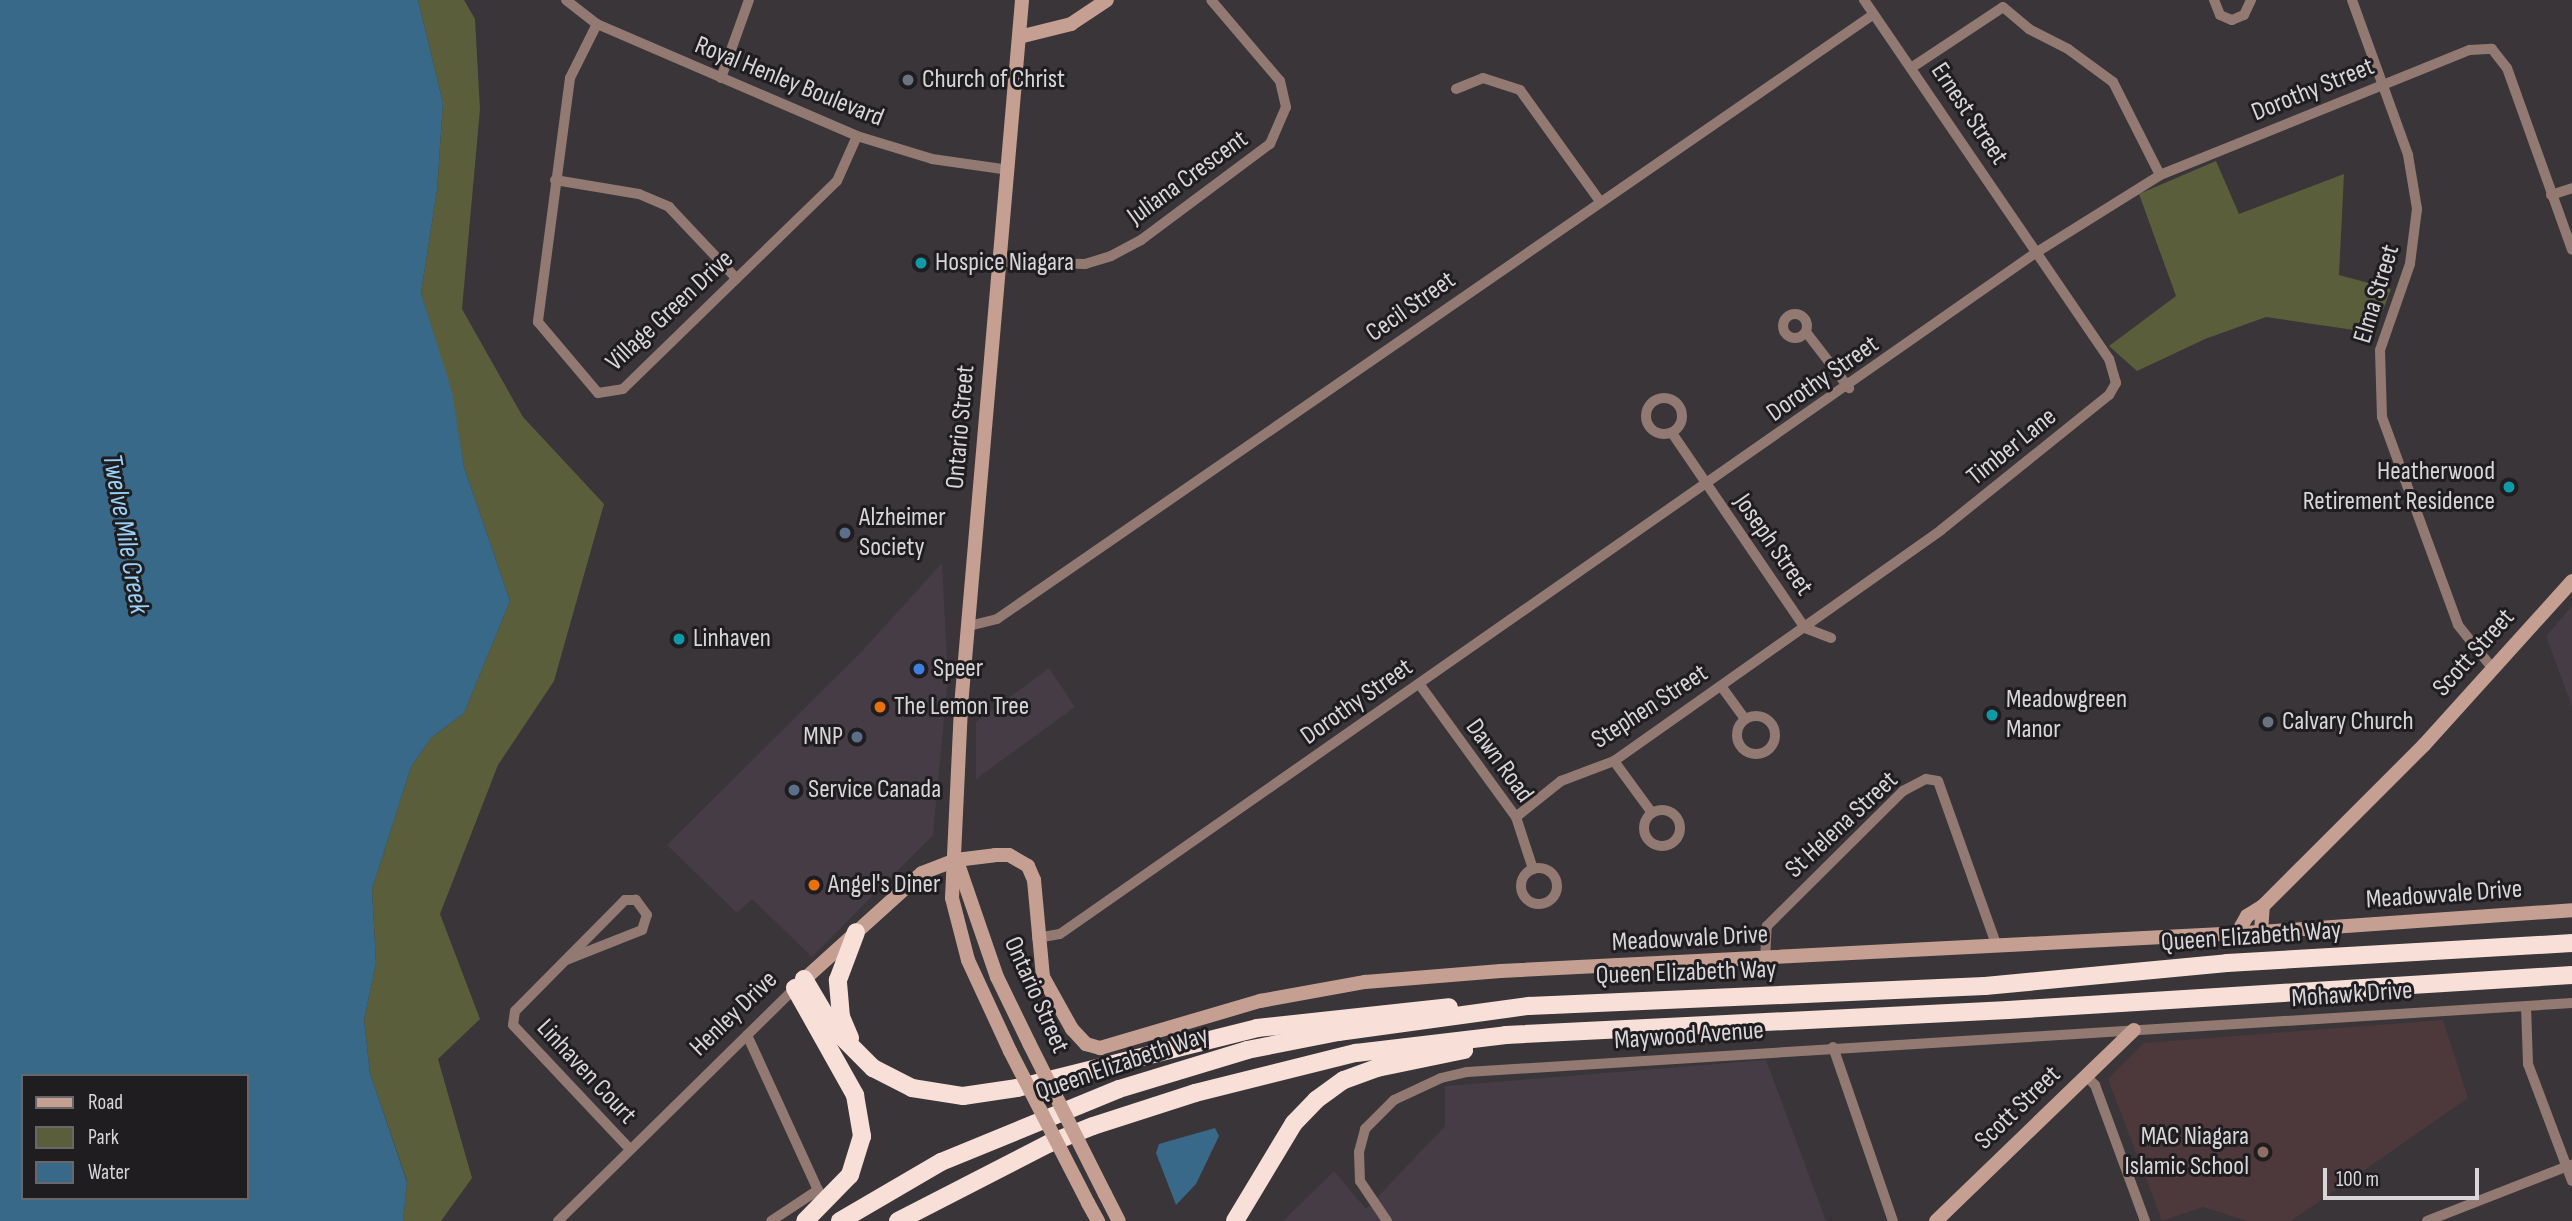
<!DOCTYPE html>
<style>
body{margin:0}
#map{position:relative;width:2572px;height:1221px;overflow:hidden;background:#393539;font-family:"Sofia Sans Condensed",sans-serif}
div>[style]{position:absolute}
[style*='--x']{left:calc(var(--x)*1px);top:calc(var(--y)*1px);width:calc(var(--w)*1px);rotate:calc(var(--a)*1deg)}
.built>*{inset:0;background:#453c45}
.education>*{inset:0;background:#4d383c}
.green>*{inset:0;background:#5b5e3b}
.water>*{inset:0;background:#386988}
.street>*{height:10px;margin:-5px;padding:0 5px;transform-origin:5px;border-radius:5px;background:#927972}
.street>.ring{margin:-5px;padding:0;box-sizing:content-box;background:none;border:10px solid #927972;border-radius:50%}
.secondary>*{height:14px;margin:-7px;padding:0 7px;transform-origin:7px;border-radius:7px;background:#c69f93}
.highway>*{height:18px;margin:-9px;padding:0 9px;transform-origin:9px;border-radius:9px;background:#f8dfd7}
.secondary-bridge>*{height:14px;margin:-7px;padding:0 7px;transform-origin:7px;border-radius:7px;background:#c69f93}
.dots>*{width:19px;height:19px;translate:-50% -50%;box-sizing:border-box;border:4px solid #1f1d1f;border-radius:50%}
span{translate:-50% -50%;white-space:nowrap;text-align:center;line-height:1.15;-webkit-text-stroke:6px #1f1d1f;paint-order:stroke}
.poi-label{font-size:26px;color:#d9d6d9}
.left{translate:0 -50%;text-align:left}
.right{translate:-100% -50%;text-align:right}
.street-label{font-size:26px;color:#d9d6d9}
.water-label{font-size:28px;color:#98d2fa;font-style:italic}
.legend{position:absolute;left:21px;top:1074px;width:228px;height:126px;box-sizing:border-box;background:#1f1d1f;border:2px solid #696769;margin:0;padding:9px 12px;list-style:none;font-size:21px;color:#d9d6d9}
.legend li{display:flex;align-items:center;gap:14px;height:35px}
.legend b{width:35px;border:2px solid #696769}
.scale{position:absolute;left:2323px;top:1168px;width:156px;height:32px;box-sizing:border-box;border:4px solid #d9d6d9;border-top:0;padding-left:9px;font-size:21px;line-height:24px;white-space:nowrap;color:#d9d6d9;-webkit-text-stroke:5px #1f1d1f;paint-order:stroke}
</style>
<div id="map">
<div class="built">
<i style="clip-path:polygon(942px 563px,948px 678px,933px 835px,812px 957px,752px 899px,737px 913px,667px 845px,863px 650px)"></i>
<i style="clip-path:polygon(2572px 606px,2572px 707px,2546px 636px)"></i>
<i style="clip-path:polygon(1049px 668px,1075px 707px,976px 779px,976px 722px)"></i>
<i style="clip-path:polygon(1766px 1060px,1826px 1221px,1283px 1221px,1334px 1171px,1366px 1209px,1445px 1126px,1445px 1086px)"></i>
</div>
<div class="education">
<i style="clip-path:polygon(2443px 1020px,2468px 1098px,2291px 1221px,2247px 1221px,2203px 1207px,2162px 1221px,2108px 1079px,2144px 1043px)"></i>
</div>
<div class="green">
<i style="clip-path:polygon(418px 0,464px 0,475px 19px,480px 109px,462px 309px,523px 417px,604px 504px,554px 681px,498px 765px,440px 914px,480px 1019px,438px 1059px,472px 1178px,441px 1221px,403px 1221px,407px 1181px,370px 1073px,364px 1020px,376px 963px,372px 889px,411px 767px,431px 738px,464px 713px,510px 601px,464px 467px,451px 392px,421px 293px,437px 190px,443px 103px)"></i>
<i style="clip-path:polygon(2216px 161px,2239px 214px,2344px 174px,2339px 275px,2391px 289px,2374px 333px,2266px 317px,2205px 339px,2137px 371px,2109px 346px,2176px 296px,2139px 194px)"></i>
</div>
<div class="water">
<i style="clip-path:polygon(evenodd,0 0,418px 0,443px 103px,437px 190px,421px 293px,452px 392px,464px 467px,510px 601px,464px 713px,431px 738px,411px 767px,372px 889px,376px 963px,364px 1020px,370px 1073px,407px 1182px,403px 1221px,0 1221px,0 0,23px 1076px,247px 1076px,247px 1198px,23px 1198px,23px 1076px)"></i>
<i style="clip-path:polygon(1215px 1128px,1219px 1136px,1196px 1184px,1176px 1205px,1156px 1153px,1159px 1144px)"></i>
</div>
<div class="street">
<i style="--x:566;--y:0;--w:39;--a:38"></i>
<i style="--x:597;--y:24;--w:283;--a:23.3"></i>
<i style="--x:857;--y:136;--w:78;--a:17"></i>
<i style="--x:932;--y:159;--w:78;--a:8.1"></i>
<i style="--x:2214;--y:0;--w:16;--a:68"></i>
<i style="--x:2220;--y:15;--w:13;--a:23"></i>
<i style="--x:2232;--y:20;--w:13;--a:-23"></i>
<i style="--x:2244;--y:15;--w:17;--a:-65"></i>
<i style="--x:2352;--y:0;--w:165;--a:70.1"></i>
<i style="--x:2408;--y:155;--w:55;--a:80.5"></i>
<i style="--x:2417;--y:209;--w:55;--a:97.3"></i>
<i style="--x:2410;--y:264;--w:91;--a:109.2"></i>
<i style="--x:2380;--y:350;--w:67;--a:88.3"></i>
<i style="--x:2382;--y:417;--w:221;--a:69.9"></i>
<i style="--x:2458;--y:625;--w:56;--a:51.5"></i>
<i style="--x:597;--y:24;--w:60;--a:116.6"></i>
<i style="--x:570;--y:78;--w:246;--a:97.5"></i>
<i style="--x:538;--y:322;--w:93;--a:49.8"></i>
<i style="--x:598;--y:393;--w:25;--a:-9"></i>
<i style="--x:623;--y:389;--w:298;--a:-44.2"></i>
<i style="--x:837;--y:181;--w:49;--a:-66"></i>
<i style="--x:1911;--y:68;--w:110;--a:-33.5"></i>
<i style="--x:2003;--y:7;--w:34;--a:40"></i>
<i style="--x:2029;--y:29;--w:44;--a:27.1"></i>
<i style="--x:2068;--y:49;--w:56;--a:36.3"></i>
<i style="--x:2113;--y:82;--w:104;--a:63.2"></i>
<i style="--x:721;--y:78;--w:83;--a:-70.3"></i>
<i style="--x:1456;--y:89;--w:29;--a:-22"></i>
<i style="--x:1483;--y:78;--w:39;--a:18"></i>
<i style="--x:1520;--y:90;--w:135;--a:54.3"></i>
<i style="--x:555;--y:180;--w:85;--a:9.5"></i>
<i style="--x:639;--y:194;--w:33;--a:23"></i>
<i style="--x:669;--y:207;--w:98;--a:46.7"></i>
<i style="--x:2551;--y:195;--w:22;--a:-18"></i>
<i style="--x:1001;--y:262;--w:84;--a:1.4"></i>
<i style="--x:1085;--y:264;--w:27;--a:-17"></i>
<i style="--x:1111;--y:256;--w:34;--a:-28"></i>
<i style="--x:1141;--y:240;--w:161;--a:-36.7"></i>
<i style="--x:1270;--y:144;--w:40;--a:-66.6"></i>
<i style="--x:1286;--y:107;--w:27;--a:-103"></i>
<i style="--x:1280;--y:81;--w:106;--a:-130.4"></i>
<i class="ring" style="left:1783px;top:314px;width:14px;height:14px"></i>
<i style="--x:1806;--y:332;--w:71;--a:52.5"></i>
<i class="ring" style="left:1646px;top:398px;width:26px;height:26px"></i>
<i style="--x:1672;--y:433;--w:236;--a:55.7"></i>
<i style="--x:969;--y:626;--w:29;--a:-14"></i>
<i style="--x:997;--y:619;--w:1065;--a:-34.6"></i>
<i style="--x:1805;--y:628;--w:28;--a:21"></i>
<i style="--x:1420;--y:685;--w:163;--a:54"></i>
<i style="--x:1516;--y:817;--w:55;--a:71.9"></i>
<i style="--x:1721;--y:686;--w:41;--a:54"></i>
<i class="ring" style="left:1737px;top:716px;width:28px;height:28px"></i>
<i style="--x:1614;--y:761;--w:64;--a:53.8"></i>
<i class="ring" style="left:1644px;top:810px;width:26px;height:26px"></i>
<i style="--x:1516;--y:817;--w:58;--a:-38.7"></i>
<i style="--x:1561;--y:781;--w:57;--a:-20.7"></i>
<i style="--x:1614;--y:761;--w:400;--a:-35.2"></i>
<i style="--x:1941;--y:530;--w:216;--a:-38.8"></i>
<i style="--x:2109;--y:395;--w:14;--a:-60"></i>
<i style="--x:2116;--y:383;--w:25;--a:-106"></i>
<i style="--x:2109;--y:359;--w:435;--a:-124.3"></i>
<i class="ring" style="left:1521px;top:868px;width:26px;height:26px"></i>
<i style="--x:1037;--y:938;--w:23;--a:-10"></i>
<i style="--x:1060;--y:934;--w:1191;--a:-34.92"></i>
<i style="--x:2037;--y:252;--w:145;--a:-32"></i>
<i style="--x:2160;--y:175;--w:334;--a:-22"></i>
<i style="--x:2470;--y:50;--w:22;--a:-3"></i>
<i style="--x:2492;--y:49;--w:24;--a:52"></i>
<i style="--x:2507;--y:68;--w:193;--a:70.3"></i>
<i style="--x:566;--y:960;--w:82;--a:-21.5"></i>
<i style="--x:642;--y:930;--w:16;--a:-72"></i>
<i style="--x:647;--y:915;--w:19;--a:-126"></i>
<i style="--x:636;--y:900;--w:11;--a:180"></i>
<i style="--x:625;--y:900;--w:156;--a:134.7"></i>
<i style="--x:515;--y:1011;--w:14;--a:98"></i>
<i style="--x:513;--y:1025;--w:170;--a:46.7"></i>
<i style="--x:1765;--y:960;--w:34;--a:-87"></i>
<i style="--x:1767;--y:926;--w:192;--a:-44.8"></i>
<i style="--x:1903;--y:791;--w:26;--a:-28"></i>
<i style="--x:1926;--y:779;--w:12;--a:9"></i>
<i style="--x:1938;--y:781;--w:176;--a:70.4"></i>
<i style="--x:2526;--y:1006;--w:58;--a:88"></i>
<i style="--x:2528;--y:1064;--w:125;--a:69.4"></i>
<i style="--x:747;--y:1035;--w:170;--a:65.4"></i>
<i style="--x:818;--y:1190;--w:56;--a:146.6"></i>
<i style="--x:1833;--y:1047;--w:184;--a:71"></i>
<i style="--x:2086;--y:1076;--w:13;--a:45"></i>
<i style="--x:2095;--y:1085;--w:145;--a:69.8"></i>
<i style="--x:558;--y:1221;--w:332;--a:-44.5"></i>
<i style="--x:1387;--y:1221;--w:48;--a:-124"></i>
<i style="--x:1360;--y:1181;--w:29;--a:-92"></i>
<i style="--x:1359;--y:1152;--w:24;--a:-75"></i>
<i style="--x:1365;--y:1129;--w:41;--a:-45"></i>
<i style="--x:1394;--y:1100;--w:52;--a:-25.1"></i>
<i style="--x:1441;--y:1078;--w:27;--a:-13"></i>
<i style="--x:1467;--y:1072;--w:1107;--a:-3.57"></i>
<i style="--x:2427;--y:1221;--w:155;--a:-21.3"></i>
</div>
<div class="secondary">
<i style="--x:1019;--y:37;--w:54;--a:-14"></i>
<i style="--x:1071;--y:24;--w:43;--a:-33.7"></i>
<i style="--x:957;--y:861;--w:123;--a:71"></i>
<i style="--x:997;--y:977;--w:73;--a:64.1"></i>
<i style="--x:2261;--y:932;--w:26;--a:-86"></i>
<i style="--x:2263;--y:906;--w:228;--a:-45"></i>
<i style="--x:2424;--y:745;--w:221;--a:-47.9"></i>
<i style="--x:2237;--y:934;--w:21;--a:-61"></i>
<i style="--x:2247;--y:916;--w:19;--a:-32"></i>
<i style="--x:798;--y:985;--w:167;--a:-42.1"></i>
<i style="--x:922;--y:873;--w:36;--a:-21"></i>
<i style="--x:956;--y:860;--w:39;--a:-7"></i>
<i style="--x:995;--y:855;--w:14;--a:0"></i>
<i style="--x:1009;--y:855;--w:22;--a:30"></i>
<i style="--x:1028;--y:866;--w:15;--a:67"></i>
<i style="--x:1034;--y:880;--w:97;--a:84.7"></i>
<i style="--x:1043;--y:977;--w:60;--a:60.9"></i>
<i style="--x:1072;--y:1029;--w:21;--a:47"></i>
<i style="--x:1086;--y:1044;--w:15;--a:16"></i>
<i style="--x:1100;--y:1048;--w:167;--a:-16.4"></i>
<i style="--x:1260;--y:1001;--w:107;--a:-10.3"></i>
<i style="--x:1365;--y:982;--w:136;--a:-4.6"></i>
<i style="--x:1501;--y:971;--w:761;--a:-2.94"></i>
<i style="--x:2261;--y:932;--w:312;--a:-4"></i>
<i style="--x:1010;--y:1051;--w:100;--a:-114.8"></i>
<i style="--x:968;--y:960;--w:64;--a:-104.5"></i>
<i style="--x:952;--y:898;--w:192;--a:-87.3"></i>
<i style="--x:961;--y:706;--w:709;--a:-85.06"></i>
<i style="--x:1105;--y:1194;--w:30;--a:63"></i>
<i style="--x:1088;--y:1203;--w:21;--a:61"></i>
<i style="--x:1936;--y:1221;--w:275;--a:-44"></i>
</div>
<div class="highway">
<i style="--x:804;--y:979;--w:57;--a:59.4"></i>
<i style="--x:833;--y:1028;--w:57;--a:45"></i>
<i style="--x:873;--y:1068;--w:44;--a:27.1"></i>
<i style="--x:912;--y:1088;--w:52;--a:8.9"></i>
<i style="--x:963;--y:1096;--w:55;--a:-8.4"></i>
<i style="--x:1017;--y:1088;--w:247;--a:-14"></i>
<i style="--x:1257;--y:1028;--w:193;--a:-6.2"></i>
<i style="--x:795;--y:988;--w:123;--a:60.7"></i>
<i style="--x:855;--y:1095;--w:42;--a:80.3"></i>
<i style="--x:862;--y:1136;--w:41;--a:107.1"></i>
<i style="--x:850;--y:1175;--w:64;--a:134.4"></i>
<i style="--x:850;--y:1038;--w:23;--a:-113"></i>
<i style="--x:841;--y:1017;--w:37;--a:-95"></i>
<i style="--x:838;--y:980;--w:51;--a:-69.4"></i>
<i style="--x:840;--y:1221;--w:117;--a:-30.3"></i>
<i style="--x:941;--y:1162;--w:192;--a:-22.3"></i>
<i style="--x:1119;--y:1089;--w:134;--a:-16.9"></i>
<i style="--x:1247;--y:1050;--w:93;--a:-11.2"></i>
<i style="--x:1338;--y:1032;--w:193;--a:-7.8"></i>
<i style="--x:1529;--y:1006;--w:456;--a:-2.5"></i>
<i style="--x:1985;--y:986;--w:243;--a:-5.4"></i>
<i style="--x:2227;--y:963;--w:346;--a:-3.3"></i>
<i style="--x:898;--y:1221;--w:169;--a:-27.2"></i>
<i style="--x:1048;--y:1144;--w:48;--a:-21.8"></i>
<i style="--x:1093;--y:1126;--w:107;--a:-17.9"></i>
<i style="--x:1195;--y:1093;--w:166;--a:-14"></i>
<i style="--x:1356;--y:1053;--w:151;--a:-6.8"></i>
<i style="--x:1506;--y:1035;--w:503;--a:-2.85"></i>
<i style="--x:2008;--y:1010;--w:565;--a:-3.55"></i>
<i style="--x:1235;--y:1221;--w:114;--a:-59"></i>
<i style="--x:1294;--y:1123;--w:32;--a:-46"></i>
<i style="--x:1316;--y:1100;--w:34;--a:-36"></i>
<i style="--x:1344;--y:1080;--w:35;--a:-20"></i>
<i style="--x:1377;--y:1068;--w:89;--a:-11.7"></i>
</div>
<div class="secondary-bridge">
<i style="--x:1029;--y:1043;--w:169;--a:63.3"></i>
<i style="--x:1010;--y:1051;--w:171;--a:62.8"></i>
</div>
<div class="dots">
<i style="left:908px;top:80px;background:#6b7280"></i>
<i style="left:921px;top:263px;background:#0f9aa8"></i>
<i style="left:2509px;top:487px;background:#0f9aa8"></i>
<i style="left:845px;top:533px;background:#5c6f8a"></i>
<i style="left:679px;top:639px;background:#0f9aa8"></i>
<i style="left:919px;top:669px;background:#3f7fe0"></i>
<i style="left:880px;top:707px;background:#e8710a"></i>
<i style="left:1992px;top:715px;background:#0f9aa8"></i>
<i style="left:2268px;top:722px;background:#6b7280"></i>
<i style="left:857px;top:737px;background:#5c6f8a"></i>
<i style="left:794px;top:790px;background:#5c6f8a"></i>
<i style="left:814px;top:885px;background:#e8710a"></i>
<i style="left:2263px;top:1152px;background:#8d6e63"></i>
</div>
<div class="poi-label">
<span class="left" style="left:922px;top:80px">Church of Christ</span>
<span class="left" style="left:935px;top:263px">Hospice Niagara</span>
<span class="right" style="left:2495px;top:487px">Heatherwood<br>Retirement Residence</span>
<span class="left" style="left:859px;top:533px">Alzheimer<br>Society</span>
<span class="left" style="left:693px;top:639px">Linhaven</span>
<span class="left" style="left:933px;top:669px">Speer</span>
<span class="left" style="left:2006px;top:715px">Meadowgreen<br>Manor</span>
<span class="left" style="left:894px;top:707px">The Lemon Tree</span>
<span class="left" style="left:2282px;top:722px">Calvary Church</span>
<span class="right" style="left:843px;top:737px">MNP</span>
<span class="left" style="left:808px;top:790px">Service Canada</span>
<span class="left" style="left:828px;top:885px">Angel's Diner</span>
<span class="right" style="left:2249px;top:1152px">MAC Niagara<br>Islamic School</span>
</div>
<div class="street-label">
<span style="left:789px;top:82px;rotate:22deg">Royal Henley Boulevard</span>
<span style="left:2313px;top:90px;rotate:-22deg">Dorothy Street</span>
<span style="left:1969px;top:114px;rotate:56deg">Ernest Street</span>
<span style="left:1188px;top:178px;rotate:-36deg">Juliana Crescent</span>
<span style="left:2377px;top:294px;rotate:-73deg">Elma Street</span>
<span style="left:1411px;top:307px;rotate:-35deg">Cecil Street</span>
<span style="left:670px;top:311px;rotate:-43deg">Village Green Drive</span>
<span style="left:1823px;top:379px;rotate:-35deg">Dorothy Street</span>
<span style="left:961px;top:427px;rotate:-85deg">Ontario Street</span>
<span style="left:2012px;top:447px;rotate:-39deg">Timber Lane</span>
<span style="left:1773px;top:545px;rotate:55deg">Joseph Street</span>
<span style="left:2474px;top:653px;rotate:-48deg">Scott Street</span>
<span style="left:1357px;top:702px;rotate:-35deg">Dorothy Street</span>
<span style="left:1650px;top:707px;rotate:-33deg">Stephen Street</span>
<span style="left:1499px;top:761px;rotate:54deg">Dawn Road</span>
<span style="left:1842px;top:825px;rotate:-43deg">St Helena Street</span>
<span style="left:2444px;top:895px;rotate:-4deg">Meadowvale Drive</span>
<span style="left:2251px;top:937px;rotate:-4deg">Queen Elizabeth Way</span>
<span style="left:1690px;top:939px;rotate:-3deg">Meadowvale Drive</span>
<span style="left:1686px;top:973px;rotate:-2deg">Queen Elizabeth Way</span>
<span style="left:1036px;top:995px;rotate:66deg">Ontario Street</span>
<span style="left:2352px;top:995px;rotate:-4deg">Mohawk Drive</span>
<span style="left:734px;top:1014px;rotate:-44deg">Henley Drive</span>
<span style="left:1689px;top:1036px;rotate:-4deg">Maywood Avenue</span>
<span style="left:1122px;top:1064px;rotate:-19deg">Queen Elizabeth Way</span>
<span style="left:586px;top:1072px;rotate:47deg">Linhaven Court</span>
<span style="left:2018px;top:1108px;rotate:-44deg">Scott Street</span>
</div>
<div class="water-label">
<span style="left:125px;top:534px;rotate:80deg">Twelve Mile Creek</span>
</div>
<ul class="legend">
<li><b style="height:9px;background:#c69f93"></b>Road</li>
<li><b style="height:19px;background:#5b5e3b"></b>Park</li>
<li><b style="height:19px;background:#386988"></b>Water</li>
</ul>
<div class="scale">100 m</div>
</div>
